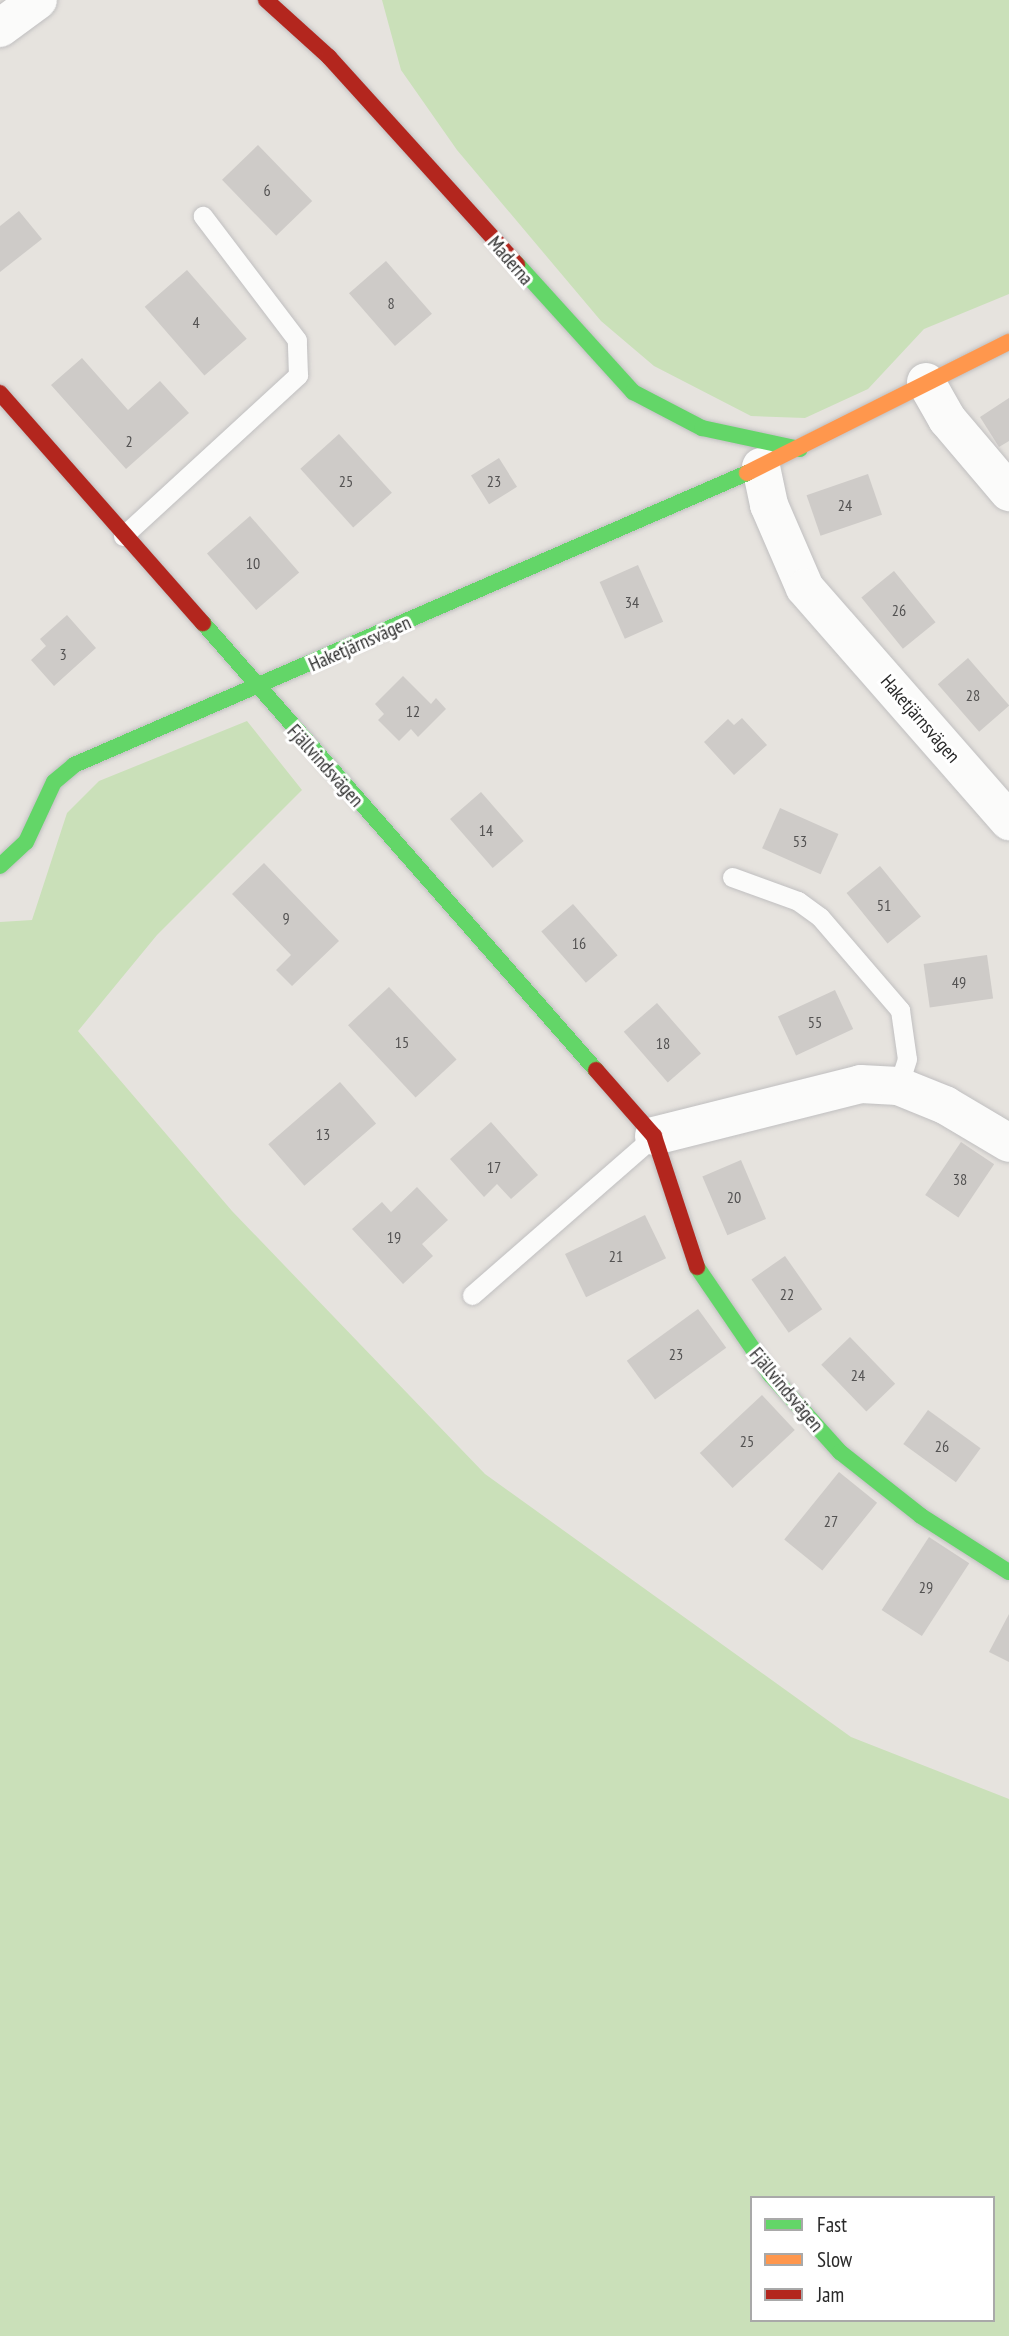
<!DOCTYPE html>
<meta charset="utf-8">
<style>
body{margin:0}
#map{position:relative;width:1009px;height:2336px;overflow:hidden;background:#e6e3de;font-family:"PT Sans Narrow",sans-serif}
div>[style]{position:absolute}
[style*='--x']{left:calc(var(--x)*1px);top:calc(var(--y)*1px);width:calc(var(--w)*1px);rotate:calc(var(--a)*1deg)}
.green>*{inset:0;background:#cae0b9}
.building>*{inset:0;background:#cecbc8;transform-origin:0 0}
.roads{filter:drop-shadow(0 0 2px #c0bfc0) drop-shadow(0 0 2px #c0bfc0)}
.lane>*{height:19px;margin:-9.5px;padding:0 9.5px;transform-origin:9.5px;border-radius:9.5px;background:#fbfbfa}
.street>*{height:38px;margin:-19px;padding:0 19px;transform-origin:19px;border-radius:19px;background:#fbfbfa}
.fast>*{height:16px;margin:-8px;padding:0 8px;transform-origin:8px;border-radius:8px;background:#63d668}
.slow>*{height:16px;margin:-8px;padding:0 8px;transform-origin:8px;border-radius:8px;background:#ff974d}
.jam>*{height:16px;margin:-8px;padding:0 8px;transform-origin:8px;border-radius:8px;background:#b3261e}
span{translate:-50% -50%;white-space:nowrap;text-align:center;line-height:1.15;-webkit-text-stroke:6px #fff;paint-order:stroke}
.number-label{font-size:16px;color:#535252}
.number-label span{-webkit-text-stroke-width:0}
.street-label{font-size:19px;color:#292929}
.legend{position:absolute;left:750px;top:2196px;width:245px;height:126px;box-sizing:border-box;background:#fff;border:2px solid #a9a9a9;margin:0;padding:9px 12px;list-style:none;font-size:21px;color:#292929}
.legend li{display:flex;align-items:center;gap:14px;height:35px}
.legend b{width:35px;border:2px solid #a9a9a9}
</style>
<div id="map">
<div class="green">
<i style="clip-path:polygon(382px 0,1009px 0,1009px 294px,924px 329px,868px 389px,805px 418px,751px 416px,654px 366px,601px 321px,457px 150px,401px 70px)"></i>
<i style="clip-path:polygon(evenodd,247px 721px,302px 790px,157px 935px,78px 1031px,232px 1211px,485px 1474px,851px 1737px,1009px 1799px,1009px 2336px,0 2336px,0 922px,32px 920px,67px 813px,99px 781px,247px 721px,752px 2198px,993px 2198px,993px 2320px,752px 2320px,752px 2198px)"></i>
</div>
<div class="building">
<i style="left:258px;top:145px;width:78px;height:50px;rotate:46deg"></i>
<i style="clip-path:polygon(19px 211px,42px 239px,0 272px,0 226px)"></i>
<i style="left:386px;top:261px;width:70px;height:49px;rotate:49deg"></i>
<i style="left:187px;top:270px;width:91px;height:56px;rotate:49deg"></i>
<i style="clip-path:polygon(82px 358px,128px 410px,160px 381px,189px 413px,126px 469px,51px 385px)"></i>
<i style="clip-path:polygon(1009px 398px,1009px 441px,999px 447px,980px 417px)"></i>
<i style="left:339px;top:434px;width:79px;height:52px;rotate:48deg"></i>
<i style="left:499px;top:458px;width:34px;height:33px;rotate:58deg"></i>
<i style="left:868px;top:474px;width:43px;height:65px;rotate:71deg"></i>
<i style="left:250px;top:516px;width:75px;height:57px;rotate:49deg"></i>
<i style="left:638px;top:565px;width:62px;height:42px;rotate:66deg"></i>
<i style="left:894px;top:571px;width:66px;height:42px;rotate:51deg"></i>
<i style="clip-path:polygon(67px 615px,96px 648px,54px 686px,31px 660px,46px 646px,40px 639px)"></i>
<i style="left:968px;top:658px;width:63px;height:40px;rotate:49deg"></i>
<i style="clip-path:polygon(403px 676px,431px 704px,436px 698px,446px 709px,418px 737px,411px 729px,399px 741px,378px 720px,384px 714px,375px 704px)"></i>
<i style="clip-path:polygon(742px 718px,767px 745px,734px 775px,704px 742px,728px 719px,734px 725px)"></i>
<i style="left:481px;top:792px;width:65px;height:41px;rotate:49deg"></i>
<i style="left:780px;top:808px;width:64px;height:44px;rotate:24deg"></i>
<i style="clip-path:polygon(264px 863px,339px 941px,292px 986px,276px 970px,291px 955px,232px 894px)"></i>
<i style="left:880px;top:866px;width:65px;height:43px;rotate:51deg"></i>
<i style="left:573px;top:904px;width:68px;height:42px;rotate:49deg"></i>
<i style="left:987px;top:955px;width:44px;height:64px;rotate:82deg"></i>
<i style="left:389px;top:987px;width:99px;height:56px;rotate:47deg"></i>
<i style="left:835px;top:990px;width:43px;height:63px;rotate:65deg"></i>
<i style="left:657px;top:1003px;width:67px;height:44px;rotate:49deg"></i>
<i style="left:340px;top:1082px;width:55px;height:95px;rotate:49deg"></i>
<i style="clip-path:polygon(491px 1122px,538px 1175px,511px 1199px,497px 1184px,484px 1197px,450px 1159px)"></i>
<i style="left:961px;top:1142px;width:40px;height:64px;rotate:34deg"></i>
<i style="left:741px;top:1160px;width:64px;height:42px;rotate:67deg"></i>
<i style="clip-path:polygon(417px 1187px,448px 1220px,422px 1244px,433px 1256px,403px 1284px,352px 1229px,382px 1202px,391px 1212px)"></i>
<i style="left:645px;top:1215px;width:48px;height:89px;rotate:64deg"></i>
<i style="left:785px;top:1256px;width:65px;height:41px;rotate:55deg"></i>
<i style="left:698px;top:1309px;width:48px;height:88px;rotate:54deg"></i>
<i style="left:850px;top:1337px;width:65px;height:40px;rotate:46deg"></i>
<i style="left:762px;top:1395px;width:48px;height:85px;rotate:47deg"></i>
<i style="left:928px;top:1410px;width:65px;height:42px;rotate:36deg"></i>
<i style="left:839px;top:1472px;width:49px;height:87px;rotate:39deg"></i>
<i style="left:929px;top:1537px;width:48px;height:87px;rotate:33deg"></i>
<i style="clip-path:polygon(1009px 1614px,1009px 1662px,989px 1652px)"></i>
</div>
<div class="roads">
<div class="lane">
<i style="--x:123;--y:536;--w:238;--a:-42.6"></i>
<i style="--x:298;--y:375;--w:35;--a:-92"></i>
<i style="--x:297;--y:340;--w:156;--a:-127.2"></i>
<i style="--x:732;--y:877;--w:70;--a:20"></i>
<i style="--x:798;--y:901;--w:27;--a:36"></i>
<i style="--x:820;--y:917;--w:123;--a:49.3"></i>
<i style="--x:900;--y:1010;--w:49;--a:81.9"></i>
<i style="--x:907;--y:1059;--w:28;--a:108"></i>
<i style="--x:472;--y:1295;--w:242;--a:-41.1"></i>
</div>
<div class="street">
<i style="--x:0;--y:28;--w:47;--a:-36.4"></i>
<i style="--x:926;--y:382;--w:43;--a:60.4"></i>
<i style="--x:947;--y:419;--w:96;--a:49.7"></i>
<i style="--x:761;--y:467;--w:39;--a:78"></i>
<i style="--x:769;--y:505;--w:90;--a:66.6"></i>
<i style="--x:805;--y:588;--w:310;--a:48.8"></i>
<i style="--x:654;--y:1136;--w:213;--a:-14.1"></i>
<i style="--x:861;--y:1084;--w:37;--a:3"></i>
<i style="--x:898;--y:1086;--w:51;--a:22"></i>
<i style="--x:945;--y:1105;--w:74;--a:30.7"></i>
</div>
<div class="fast">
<i style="--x:517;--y:264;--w:173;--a:47.8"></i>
<i style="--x:633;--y:392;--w:78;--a:27.6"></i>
<i style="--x:702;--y:428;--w:100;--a:12.1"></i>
<i style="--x:203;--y:623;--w:595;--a:48.68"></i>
<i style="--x:0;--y:866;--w:35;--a:-43"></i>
<i style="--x:26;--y:842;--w:66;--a:-65"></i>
<i style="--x:54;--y:782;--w:26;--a:-40"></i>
<i style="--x:74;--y:765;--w:734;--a:-23.45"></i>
<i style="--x:697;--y:1267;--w:130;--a:55.7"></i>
<i style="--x:770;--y:1374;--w:105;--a:48.1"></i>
<i style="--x:840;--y:1452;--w:103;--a:38.3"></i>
<i style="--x:921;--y:1516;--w:104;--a:32.5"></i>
</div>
<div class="slow">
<i style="--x:747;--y:473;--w:293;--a:-26.6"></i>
</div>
<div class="jam">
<i style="--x:266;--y:0;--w:85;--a:42.1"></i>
<i style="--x:329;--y:57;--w:280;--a:47.8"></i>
<i style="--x:0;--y:393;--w:307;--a:48.6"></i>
<i style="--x:596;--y:1070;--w:88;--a:48.7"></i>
<i style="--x:654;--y:1136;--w:138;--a:71.8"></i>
</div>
</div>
<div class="number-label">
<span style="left:267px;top:190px">6</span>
<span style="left:391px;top:303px">8</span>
<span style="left:196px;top:322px">4</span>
<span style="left:129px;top:441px">2</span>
<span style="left:346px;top:481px">25</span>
<span style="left:494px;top:481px">23</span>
<span style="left:845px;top:505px">24</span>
<span style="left:253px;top:563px">10</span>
<span style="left:632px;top:602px">34</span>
<span style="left:899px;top:610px">26</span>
<span style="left:63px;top:654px">3</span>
<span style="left:973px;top:695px">28</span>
<span style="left:413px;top:711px">12</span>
<span style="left:486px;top:830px">14</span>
<span style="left:800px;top:841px">53</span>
<span style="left:884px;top:905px">51</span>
<span style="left:286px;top:918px">9</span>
<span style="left:579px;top:943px">16</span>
<span style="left:959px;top:982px">49</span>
<span style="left:815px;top:1022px">55</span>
<span style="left:402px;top:1042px">15</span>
<span style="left:663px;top:1043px">18</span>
<span style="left:323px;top:1134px">13</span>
<span style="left:494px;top:1167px">17</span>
<span style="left:960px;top:1179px">38</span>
<span style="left:734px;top:1197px">20</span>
<span style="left:394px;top:1237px">19</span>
<span style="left:616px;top:1256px">21</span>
<span style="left:787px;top:1294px">22</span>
<span style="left:676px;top:1354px">23</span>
<span style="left:858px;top:1375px">24</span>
<span style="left:747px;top:1441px">25</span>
<span style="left:942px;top:1446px">26</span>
<span style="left:831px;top:1521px">27</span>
<span style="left:926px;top:1587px">29</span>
</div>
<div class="street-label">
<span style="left:510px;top:261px;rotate:49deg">Maderna</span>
<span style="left:360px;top:644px;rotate:-24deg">Haketjärnsvägen</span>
<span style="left:920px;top:719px;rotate:49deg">Haketjärnsvägen</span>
<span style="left:325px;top:766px;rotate:48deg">Fjällvindsvägen</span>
<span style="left:786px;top:1390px;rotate:50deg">Fjällvindsvägen</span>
</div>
<ul class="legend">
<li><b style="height:9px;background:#63d668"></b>Fast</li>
<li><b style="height:9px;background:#ff974d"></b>Slow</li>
<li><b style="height:9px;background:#b3261e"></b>Jam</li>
</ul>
</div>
